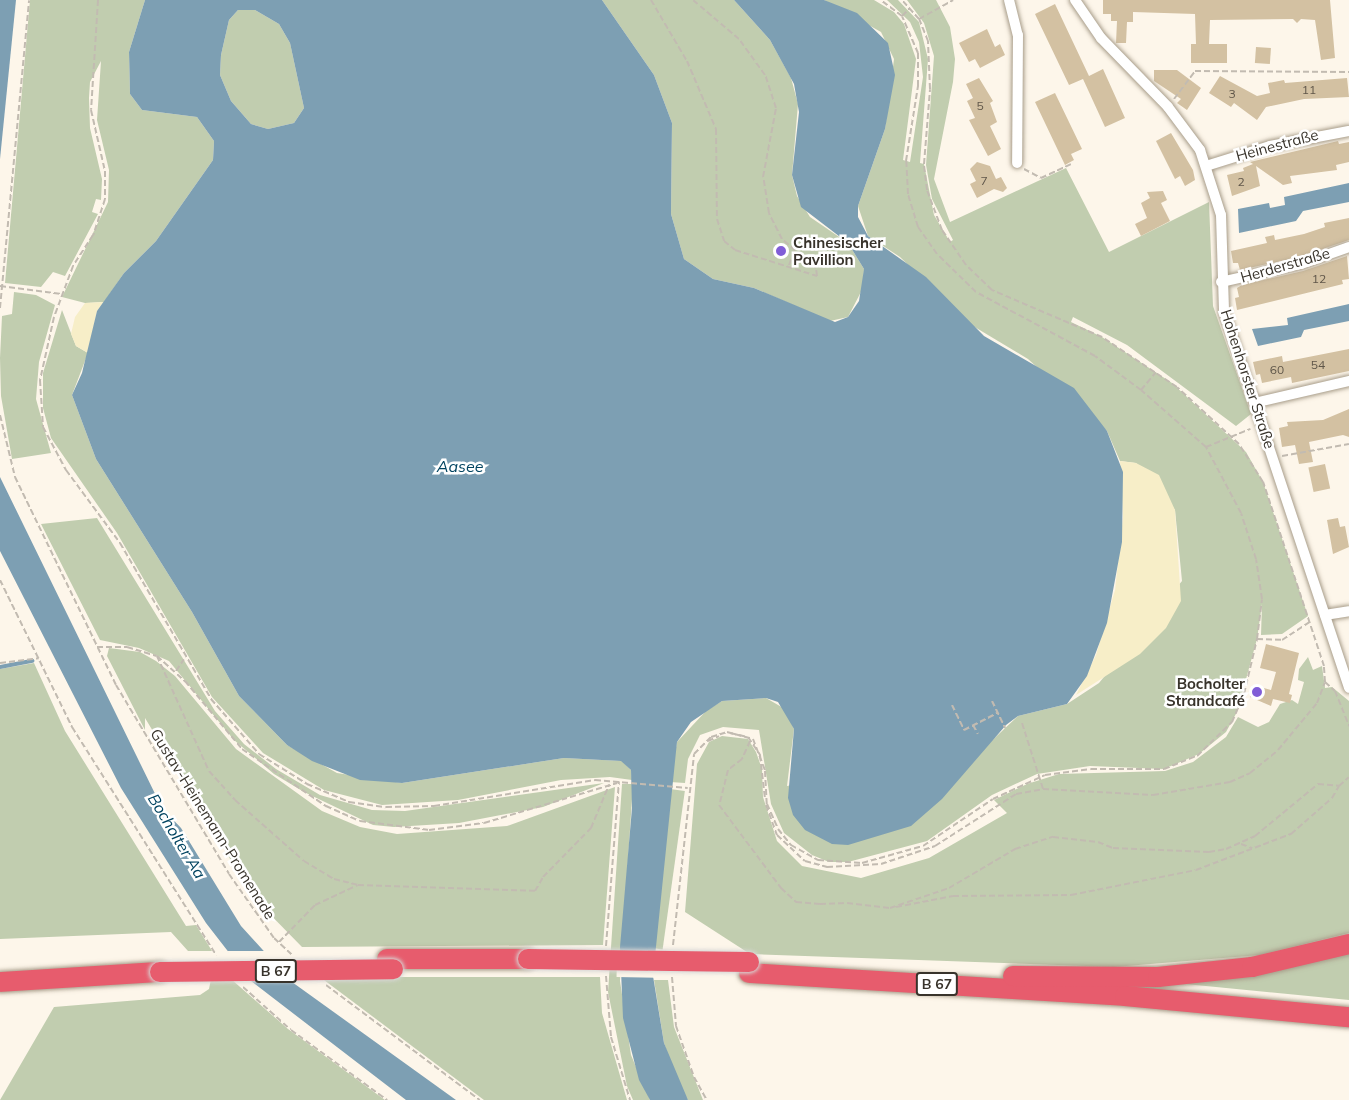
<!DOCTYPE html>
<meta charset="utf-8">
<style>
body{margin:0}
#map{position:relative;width:1349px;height:1100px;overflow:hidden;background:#fdf6ea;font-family:Mulish,sans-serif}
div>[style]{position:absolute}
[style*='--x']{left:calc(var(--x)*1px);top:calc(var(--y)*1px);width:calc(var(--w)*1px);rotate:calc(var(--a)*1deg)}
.green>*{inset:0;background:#c1cdaf;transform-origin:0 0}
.sand>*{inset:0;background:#f7eec8}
.water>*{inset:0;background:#7d9fb3}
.pier>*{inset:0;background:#fdf6ea;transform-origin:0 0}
.stream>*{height:4px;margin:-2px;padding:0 2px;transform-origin:2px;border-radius:2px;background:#7d9fb3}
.building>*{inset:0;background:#d3c1a2;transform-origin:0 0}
.path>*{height:2px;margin-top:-1px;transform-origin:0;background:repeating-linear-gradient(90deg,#c2bbb1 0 6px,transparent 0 9px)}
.roads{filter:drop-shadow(0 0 2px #a89d8a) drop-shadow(0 0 2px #a89d8a)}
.street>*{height:10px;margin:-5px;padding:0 5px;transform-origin:5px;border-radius:5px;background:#fff}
.highway>*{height:20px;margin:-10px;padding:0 10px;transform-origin:10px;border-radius:10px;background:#e75c6d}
.bridges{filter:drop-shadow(0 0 2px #d7d6d5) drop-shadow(0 0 2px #d7d6d5)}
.highway-bridge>*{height:20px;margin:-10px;padding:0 10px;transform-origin:10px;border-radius:10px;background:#e75c6d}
.dots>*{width:16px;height:16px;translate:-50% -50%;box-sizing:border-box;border:3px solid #fff;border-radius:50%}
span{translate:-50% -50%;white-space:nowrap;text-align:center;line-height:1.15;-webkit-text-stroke:5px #fff;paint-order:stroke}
.number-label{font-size:12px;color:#5f5649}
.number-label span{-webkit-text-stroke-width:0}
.shield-label span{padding:2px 4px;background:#fff;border:2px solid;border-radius:4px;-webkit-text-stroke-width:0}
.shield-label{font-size:14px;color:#38332b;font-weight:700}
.street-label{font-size:15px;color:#38332b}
.poi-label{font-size:15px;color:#38332b;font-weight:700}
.left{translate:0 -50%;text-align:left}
.right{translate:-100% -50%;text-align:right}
.water-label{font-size:16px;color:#004360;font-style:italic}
</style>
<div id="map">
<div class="green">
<i style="clip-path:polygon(30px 0,145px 0,129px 52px,130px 94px,142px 110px,197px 117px,214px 141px,213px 160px,156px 241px,124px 273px,104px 302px,85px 303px,62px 297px,108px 202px,109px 170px,97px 120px,101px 61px,90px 82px,89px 98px,90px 128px,102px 179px,101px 200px,96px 199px,92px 212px,98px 214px,65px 276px,53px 272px,41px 287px,5px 283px)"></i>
<i style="clip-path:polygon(602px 0,734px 0,770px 40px,791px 78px,798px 104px,792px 175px,797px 196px,810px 217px,848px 243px,864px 269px,863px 288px,848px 317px,830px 321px,754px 288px,713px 279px,684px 259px,671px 214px,672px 123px,654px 75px)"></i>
<i style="clip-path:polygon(824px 0,874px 0,894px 12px,904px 24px,916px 59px,903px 160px,910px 162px,923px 77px,919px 42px,910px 22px,887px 0,898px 0,919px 22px,928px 59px,920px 163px,924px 164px,934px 215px,950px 242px,953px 240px,932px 199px,926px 165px,934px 56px,924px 23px,907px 0,936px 0,950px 27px,955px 59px,953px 82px,934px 179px,950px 222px,1066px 168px,1109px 252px,1209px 202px,1213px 306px,1251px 414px,1236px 426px,1127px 345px,1073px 317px,1071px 322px,1102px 337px,1172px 383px,1246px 452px,1263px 482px,1308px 616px,1282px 634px,1261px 635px,1262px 604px,1257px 639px,1237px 712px,1226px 732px,1199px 754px,1164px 769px,1090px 766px,1037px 774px,992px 795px,927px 841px,848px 862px,829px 862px,812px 855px,784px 833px,771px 804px,759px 730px,723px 727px,700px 735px,688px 759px,685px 783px,670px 782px,677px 742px,706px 711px,722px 701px,766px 698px,785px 709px,794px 729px,787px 786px,983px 749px,1018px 716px,1067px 704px,1099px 683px,1182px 581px,1175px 510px,1136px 463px,1120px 461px,1107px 431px,1028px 359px,968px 323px,900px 257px,868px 236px,858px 206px,885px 129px,894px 59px,881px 32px)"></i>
<i style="clip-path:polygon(238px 10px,255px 10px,279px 24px,290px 43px,304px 108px,294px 123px,268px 129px,251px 124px,231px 101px,220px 75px,221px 55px,229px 20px)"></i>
<i style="clip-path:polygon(14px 292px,36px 295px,55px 305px,39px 362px,36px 399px,51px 453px,12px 459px,1px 396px,0 358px,2px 316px,12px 314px)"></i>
<i style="clip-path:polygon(62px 310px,76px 346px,88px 353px,72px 395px,96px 459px,192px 612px,239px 696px,287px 745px,337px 773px,402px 783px,564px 758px,622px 761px,631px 770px,632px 780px,610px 777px,561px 780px,458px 800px,382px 805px,324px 790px,263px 753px,212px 697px,117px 533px,51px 438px,43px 408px,43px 373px)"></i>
<i style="clip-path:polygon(97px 518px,215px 711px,244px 744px,276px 769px,320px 795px,372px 810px,405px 811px,604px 783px,543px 807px,459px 823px,394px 827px,373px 825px,304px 792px,274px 774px,234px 740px,169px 661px,139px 648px,100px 640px,41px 524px)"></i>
<i style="clip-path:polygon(109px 648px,140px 652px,156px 661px,175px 676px,236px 749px,322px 811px,360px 827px,397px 834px,507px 826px,615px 787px,603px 945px,302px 947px,253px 897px,145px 718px,145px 730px,107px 656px)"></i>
<i style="clip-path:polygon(1308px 657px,1313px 670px,1322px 666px,1325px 688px,1332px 687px,1349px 701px,1349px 933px,1260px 955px,1114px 967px,750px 954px,685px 912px,697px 764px,709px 742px,722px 736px,748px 739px,756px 752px,762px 769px,763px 797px,777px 841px,802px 866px,861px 878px,929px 858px,1007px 813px,994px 800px,1027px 784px,1059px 774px,1165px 771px,1193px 762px,1226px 737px,1238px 717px,1258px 727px,1269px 722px,1280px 704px,1292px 700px,1298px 704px,1304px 682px,1298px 680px,1299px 669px)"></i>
<i style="clip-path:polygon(34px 663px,65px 731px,186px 926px,196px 925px,212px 951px,188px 951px,171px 932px,0 939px,0 669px)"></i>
<i style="clip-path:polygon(622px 784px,633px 784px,620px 981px,631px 1055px,650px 1100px,633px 1100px,627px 1086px,608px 992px)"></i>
<i style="left:670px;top:789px;width:15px;height:160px;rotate:8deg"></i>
<i style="clip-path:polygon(1349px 951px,1349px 1000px,1165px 982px)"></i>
<i style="clip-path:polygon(320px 977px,600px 977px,602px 1013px,627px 1100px,484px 1100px)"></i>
<i style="clip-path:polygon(211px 979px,231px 979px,288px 1029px,385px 1100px,0 1100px,54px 1007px,200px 995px,209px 989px)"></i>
<i style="clip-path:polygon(654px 980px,668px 980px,674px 1027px,703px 1100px,688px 1100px,678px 1084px,664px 1043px)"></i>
</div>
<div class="sand">
<i style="clip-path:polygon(104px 302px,97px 311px,88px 353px,76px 346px,71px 334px,75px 317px,85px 303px)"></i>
<i style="clip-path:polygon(1120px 461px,1136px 463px,1159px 475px,1175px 510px,1181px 601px,1166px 628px,1140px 654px,1076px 695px,1096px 655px,1115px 590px,1123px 517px)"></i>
</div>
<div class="water">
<i style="clip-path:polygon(0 0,16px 0,0 159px)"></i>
<i style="clip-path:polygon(evenodd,145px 0,602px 0,654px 75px,672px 123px,671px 214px,684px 259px,713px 279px,754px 288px,835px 322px,848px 317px,859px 301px,864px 269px,848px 243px,801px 207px,792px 175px,799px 112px,794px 84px,770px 40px,734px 0,824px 0,857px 13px,888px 43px,895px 75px,885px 129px,858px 206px,858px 217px,868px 236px,926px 277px,984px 336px,1074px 388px,1107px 431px,1123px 472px,1122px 542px,1107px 623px,1087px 676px,1067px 704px,1018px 716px,1006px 725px,942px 799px,911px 826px,848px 845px,832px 844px,805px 830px,793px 815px,788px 798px,794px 729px,778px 702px,766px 698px,722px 701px,691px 722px,677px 742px,653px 976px,664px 1043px,688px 1100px,650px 1100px,639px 1080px,623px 1018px,620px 947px,632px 808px,631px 770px,621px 761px,564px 758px,402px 783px,360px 780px,312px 761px,287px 745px,239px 696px,192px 612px,96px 459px,72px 395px,82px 373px,97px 311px,124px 273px,156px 241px,213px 160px,214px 141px,197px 117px,142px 110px,130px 94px,129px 52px,145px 0,238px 10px,255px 10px,279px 24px,290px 43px,304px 108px,294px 123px,268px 129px,251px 124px,231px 101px,220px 75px,221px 55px,229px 20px,238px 10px)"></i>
<i style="clip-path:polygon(1349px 183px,1349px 202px,1303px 211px,1296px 221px,1239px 233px,1238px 209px,1269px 203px,1270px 208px,1285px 205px,1284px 197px)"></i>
<i style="clip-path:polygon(1349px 304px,1349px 321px,1304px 330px,1301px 337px,1258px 346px,1252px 329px,1288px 325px,1287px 318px)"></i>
<i style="clip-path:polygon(0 477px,162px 808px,181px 828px,241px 926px,292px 982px,456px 1100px,406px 1100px,251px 981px,206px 923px,121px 788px,0 551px)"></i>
</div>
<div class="pier">
<i style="clip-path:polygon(227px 951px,267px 951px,291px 976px,245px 977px)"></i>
<i style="left:617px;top:951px;width:40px;height:26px;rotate:1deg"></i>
</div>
<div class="stream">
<i style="--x:0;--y:667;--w:33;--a:-11"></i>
</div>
<div class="building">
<i style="clip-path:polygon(1103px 0,1330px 0,1335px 58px,1321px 60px,1315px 20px,1301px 19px,1297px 23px,1293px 19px,1210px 20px,1209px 44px,1227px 44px,1227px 63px,1191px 63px,1191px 44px,1196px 44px,1195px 14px,1133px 12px,1133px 22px,1127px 22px,1126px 43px,1116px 43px,1117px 21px,1111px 21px,1111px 14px,1103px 14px)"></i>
<i style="clip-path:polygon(1055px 4px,1089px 76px,1103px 69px,1125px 118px,1105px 127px,1083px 79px,1069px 85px,1035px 14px)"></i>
<i style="clip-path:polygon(987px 29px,995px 47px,1000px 44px,1005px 55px,980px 68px,975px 59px,969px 62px,959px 43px)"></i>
<i style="left:1256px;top:47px;width:15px;height:16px;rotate:4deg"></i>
<i style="clip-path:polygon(1154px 70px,1177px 70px,1201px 88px,1187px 110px,1177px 103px,1181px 99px,1154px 81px)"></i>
<i style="clip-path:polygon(1220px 76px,1257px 96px,1270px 93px,1268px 83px,1284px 80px,1285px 83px,1347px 78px,1349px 97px,1304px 99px,1266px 107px,1257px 120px,1234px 103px,1231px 107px,1209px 93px)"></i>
<i style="clip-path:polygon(979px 78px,993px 101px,990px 103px,997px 122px,990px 126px,1001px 149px,988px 156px,969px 120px,975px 118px,967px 101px,973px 98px,966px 84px)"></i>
<i style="clip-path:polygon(1055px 93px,1082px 149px,1071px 154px,1074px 160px,1065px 165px,1035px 102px)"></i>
<i style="clip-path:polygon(1171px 133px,1193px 170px,1195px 180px,1185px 186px,1180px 176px,1175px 179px,1156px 141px)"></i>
<i style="clip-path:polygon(1338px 141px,1339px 144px,1349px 142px,1349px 162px,1336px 165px,1337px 170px,1290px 176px,1292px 183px,1283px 185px,1256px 166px,1260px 186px,1232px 196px,1227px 175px,1244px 171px,1243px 168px,1253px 164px,1250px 162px)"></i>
<i style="clip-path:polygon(977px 162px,990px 166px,996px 179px,1001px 177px,1007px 188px,1003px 192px,994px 189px,977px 198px,970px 184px,976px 181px,970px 169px)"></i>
<i style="clip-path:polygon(1163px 191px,1167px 200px,1161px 203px,1170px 221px,1141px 236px,1135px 224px,1147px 218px,1141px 203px,1150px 198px,1147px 192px)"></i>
<i style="clip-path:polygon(1349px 218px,1349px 240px,1299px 257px,1240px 270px,1238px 263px,1233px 263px,1231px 251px,1267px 243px,1265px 237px,1274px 235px,1275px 240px,1304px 234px,1325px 227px,1324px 223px)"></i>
<i style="clip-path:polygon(1347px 256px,1349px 279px,1342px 280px,1343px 284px,1237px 310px,1235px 298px,1239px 297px,1237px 288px,1242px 285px,1303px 271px)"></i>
<i style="clip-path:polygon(1349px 349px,1349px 371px,1292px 383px,1291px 377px,1262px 383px,1260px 374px,1256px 375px,1253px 362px,1282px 356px,1283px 362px)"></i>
<i style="clip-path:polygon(1349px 409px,1349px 437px,1343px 435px,1309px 442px,1313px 462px,1299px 464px,1295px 445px,1282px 447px,1279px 428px,1288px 426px,1287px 422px,1323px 420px)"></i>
<i style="left:1325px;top:464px;width:25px;height:17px;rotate:78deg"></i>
<i style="clip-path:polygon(1338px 518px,1340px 527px,1345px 526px,1349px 547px,1333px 554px,1327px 520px)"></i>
<i style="clip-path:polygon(1266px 644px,1299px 653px,1289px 694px,1292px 695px,1290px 703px,1273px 699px,1271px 706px,1250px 697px,1253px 685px,1271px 690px,1276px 672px,1260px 668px)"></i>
</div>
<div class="path">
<i style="--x:98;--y:0;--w:110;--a:93.6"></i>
<i style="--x:91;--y:110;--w:63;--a:77.1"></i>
<i style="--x:105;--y:171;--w:28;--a:90"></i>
<i style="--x:105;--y:199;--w:38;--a:108"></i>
<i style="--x:93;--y:235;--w:37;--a:123"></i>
<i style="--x:73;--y:266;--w:54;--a:110.4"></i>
<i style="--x:54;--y:317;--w:65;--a:102.5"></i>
<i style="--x:40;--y:380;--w:47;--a:86.3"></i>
<i style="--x:43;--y:427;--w:49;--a:61.9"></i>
<i style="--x:66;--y:470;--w:91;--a:53.5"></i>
<i style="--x:120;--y:543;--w:181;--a:59.7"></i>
<i style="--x:211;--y:699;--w:73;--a:48.9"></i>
<i style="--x:259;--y:754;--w:57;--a:32"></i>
<i style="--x:307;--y:784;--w:46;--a:23.2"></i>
<i style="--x:349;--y:802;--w:37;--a:8"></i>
<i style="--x:386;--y:807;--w:48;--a:-1.2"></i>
<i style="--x:434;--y:806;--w:163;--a:-9.2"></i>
<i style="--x:595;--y:780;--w:93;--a:4.9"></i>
<i style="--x:651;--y:0;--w:71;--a:59.5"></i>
<i style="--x:687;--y:61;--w:74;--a:66.9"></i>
<i style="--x:716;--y:129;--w:90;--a:89.4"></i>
<i style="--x:717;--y:219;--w:23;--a:72"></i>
<i style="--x:724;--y:241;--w:14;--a:39"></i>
<i style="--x:735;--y:250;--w:86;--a:17.6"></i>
<i style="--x:817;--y:276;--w:8;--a:-97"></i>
<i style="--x:816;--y:268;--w:45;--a:-139.5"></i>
<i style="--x:782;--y:239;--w:29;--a:-117"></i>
<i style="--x:769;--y:213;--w:36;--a:-99"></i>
<i style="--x:763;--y:177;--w:70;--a:-79.3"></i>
<i style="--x:776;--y:108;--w:35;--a:-108"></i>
<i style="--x:765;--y:75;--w:44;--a:-125.8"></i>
<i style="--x:739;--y:39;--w:60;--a:-139.7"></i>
<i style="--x:902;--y:16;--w:11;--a:-45"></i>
<i style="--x:919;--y:19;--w:39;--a:-29"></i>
<i style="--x:1174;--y:99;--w:35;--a:-53"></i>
<i style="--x:1195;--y:71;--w:154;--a:0.4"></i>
<i style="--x:1024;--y:169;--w:19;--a:28"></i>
<i style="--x:1041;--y:178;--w:33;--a:-25"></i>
<i style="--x:789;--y:265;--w:14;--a:-69"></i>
<i style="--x:0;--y:286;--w:62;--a:7.5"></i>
<i style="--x:0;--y:308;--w:309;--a:-84.6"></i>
<i style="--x:1141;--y:390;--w:23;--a:-50"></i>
<i style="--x:0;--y:415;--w:64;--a:76.4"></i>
<i style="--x:15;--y:477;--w:231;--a:64.1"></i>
<i style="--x:116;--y:685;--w:220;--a:59.1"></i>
<i style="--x:229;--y:874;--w:78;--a:54.9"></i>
<i style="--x:274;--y:938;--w:26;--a:43"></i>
<i style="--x:1206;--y:447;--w:48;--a:-22.2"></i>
<i style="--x:1282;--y:456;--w:68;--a:-10.2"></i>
<i style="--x:0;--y:580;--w:164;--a:63.9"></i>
<i style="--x:72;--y:727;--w:270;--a:57.7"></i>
<i style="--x:1257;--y:639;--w:25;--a:2"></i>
<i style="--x:1282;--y:640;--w:35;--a:-33"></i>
<i style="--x:97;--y:647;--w:30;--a:0"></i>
<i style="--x:127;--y:647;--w:31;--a:17"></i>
<i style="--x:157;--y:656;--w:38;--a:42"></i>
<i style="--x:185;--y:681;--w:89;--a:50"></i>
<i style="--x:242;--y:749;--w:102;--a:34.2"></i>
<i style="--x:326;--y:806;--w:37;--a:24"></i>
<i style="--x:360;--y:821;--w:70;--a:7.4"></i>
<i style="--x:429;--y:830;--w:55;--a:-7.3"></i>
<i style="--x:484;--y:823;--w:139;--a:-16.7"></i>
<i style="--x:157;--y:656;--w:126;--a:65.7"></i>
<i style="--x:209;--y:771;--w:39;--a:48"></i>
<i style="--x:235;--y:800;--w:92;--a:41.5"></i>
<i style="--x:304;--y:861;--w:35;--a:31"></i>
<i style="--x:334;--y:879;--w:25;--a:14"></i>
<i style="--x:358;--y:885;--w:177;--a:1.9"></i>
<i style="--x:535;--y:891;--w:16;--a:-60"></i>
<i style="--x:543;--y:877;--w:69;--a:-45.6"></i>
<i style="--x:591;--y:828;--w:47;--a:-67.3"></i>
<i style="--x:0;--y:663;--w:39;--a:-7"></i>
<i style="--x:176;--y:671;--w:14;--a:-56"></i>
<i style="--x:1325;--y:682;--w:13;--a:42"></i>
<i style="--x:1335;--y:691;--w:38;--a:68"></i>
<i style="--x:992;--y:701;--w:30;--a:64"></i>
<i style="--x:952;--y:705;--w:28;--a:64"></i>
<i style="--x:964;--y:730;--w:38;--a:-27"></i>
<i style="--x:1022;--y:723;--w:69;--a:72.3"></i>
<i style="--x:973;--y:725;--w:10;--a:61"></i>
<i style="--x:730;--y:733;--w:18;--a:13"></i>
<i style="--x:748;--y:737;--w:22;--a:56"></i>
<i style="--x:760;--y:755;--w:44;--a:83.5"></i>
<i style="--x:708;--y:741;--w:12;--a:-24"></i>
<i style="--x:750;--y:741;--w:20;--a:114"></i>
<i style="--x:742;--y:759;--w:18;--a:142"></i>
<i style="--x:728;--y:770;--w:36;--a:104"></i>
<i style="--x:719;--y:805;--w:104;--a:53.2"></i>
<i style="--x:781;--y:888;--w:21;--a:43"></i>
<i style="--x:796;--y:902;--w:24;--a:5"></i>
<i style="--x:820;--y:904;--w:27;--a:-2"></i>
<i style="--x:847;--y:903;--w:43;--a:6.6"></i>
<i style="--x:890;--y:908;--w:62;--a:-18.7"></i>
<i style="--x:949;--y:888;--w:77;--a:-30.6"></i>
<i style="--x:1015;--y:849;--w:40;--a:-18"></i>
<i style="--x:1053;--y:837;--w:45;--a:6.3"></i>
<i style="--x:1098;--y:842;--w:16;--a:22"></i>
<i style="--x:1113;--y:848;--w:96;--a:2.4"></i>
<i style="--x:1209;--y:852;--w:17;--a:-10"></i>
<i style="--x:1226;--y:849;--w:32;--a:-24"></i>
<i style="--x:1255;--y:836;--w:82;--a:-39.5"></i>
<i style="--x:1318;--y:784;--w:21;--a:5"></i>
<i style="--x:1339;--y:786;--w:13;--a:-42"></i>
<i style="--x:766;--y:805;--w:32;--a:70"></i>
<i style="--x:777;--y:835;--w:38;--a:43"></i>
<i style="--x:805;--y:861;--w:23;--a:15"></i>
<i style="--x:827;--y:867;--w:54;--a:-3.2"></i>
<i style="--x:881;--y:864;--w:57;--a:-18.4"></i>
<i style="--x:935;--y:846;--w:96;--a:-32.7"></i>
<i style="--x:1016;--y:794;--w:27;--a:-10"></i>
<i style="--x:1043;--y:789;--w:110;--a:3.1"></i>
<i style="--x:1153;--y:795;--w:78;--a:-9.6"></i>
<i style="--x:1230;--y:782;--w:22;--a:-24"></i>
<i style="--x:1250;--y:773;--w:36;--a:-39"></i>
<i style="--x:1278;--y:750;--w:61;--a:-50.3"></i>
<i style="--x:1317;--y:703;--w:22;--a:-69"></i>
<i style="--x:1325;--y:682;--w:16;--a:-94"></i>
<i style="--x:1324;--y:666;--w:194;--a:-108.3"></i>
<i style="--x:1263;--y:482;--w:45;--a:-122.3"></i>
<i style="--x:1239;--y:444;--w:84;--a:-137.4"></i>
<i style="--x:1177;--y:387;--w:90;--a:-146.3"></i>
<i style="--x:1102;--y:337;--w:120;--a:-156.9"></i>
<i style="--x:992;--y:290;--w:36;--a:-136"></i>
<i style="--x:966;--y:265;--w:42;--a:-124.4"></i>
<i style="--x:942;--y:230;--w:43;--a:-110.6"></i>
<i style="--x:927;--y:190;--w:26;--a:-97"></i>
<i style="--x:924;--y:164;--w:75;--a:-85.4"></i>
<i style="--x:930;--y:89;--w:48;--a:-92.4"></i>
<i style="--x:928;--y:41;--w:24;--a:-112"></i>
<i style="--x:919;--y:19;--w:25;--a:-132"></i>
<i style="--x:1241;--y:844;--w:12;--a:20"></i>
<i style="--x:896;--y:907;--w:58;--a:-10.9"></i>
<i style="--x:953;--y:896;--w:118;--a:-0.5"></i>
<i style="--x:1071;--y:895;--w:127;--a:-11.3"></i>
<i style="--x:1196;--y:870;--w:102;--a:-20.8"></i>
<i style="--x:1291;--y:834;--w:55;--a:-41.3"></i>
<i style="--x:1332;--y:798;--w:14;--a:-60"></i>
<i style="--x:279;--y:942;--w:52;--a:-45.8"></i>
<i style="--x:315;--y:905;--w:47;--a:-24.9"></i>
<i style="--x:673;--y:945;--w:192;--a:-83.7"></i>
<i style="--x:694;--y:754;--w:24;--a:-45"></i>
<i style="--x:711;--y:737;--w:17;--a:-17"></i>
<i style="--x:727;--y:732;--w:27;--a:15"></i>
<i style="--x:753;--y:739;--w:34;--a:69"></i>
<i style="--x:765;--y:771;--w:33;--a:87"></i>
<i style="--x:767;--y:804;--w:27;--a:66"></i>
<i style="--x:778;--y:829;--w:21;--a:51"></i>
<i style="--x:791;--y:845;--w:31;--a:29"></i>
<i style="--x:818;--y:860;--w:44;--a:3.9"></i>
<i style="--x:862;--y:863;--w:63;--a:-15.6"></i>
<i style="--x:923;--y:846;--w:84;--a:-33.9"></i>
<i style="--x:993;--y:799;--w:57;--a:-24.8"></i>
<i style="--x:1045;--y:775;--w:46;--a:-7.4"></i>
<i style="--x:1091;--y:769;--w:73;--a:0"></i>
<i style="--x:1164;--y:769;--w:35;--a:-22"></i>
<i style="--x:1197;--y:756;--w:49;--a:-44.2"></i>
<i style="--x:1232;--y:722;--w:30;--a:-67"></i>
<i style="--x:1244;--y:694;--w:57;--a:-76.7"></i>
<i style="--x:1257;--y:639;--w:40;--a:-82.9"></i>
<i style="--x:1262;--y:599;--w:40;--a:-98.5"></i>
<i style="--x:1256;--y:559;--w:48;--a:-108.1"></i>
<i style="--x:1241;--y:513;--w:75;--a:-117.9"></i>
<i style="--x:1206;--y:447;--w:86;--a:-138.8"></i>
<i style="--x:1141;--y:390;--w:57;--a:-143.5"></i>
<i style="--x:1095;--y:356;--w:135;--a:-151.7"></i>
<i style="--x:976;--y:292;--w:54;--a:-135.7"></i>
<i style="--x:937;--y:254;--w:33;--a:-125"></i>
<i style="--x:918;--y:227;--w:34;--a:-107"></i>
<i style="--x:908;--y:194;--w:33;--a:-93"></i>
<i style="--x:906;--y:161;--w:76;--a:-80.9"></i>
<i style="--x:918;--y:86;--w:33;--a:-90"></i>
<i style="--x:918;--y:53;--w:40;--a:-113.4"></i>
<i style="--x:902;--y:16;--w:26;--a:-143"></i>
<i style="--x:606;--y:946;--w:165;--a:-85.5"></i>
<i style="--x:606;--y:976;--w:61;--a:85.3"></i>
<i style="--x:611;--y:1037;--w:66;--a:73.2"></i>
<i style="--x:672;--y:977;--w:49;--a:85.3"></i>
<i style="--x:676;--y:1026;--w:54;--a:70.6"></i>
<i style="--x:694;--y:1077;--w:26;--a:61"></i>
<i style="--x:326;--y:985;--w:192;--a:36.8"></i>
<i style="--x:243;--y:987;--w:64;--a:41.9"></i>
<i style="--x:291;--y:1030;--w:119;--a:36.1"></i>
</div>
<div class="roads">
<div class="street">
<i style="--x:1009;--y:0;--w:36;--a:76"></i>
<i style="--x:1018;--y:35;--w:128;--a:90.4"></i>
<i style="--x:1075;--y:0;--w:46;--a:55.6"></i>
<i style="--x:1101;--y:38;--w:96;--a:45.8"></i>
<i style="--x:1168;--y:107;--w:54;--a:53.3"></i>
<i style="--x:1200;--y:150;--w:68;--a:72.1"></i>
<i style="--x:1221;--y:215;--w:97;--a:88.2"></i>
<i style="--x:1224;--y:312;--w:396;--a:71.6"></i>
<i style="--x:1206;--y:166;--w:67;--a:-17.4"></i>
<i style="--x:1270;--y:146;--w:80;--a:-10.8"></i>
<i style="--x:1221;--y:282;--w:82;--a:-12.7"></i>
<i style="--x:1301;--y:264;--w:51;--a:-19.5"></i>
<i style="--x:1254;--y:403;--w:98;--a:-13"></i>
<i style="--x:1325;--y:615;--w:24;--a:-9"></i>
</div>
<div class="highway">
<i style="--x:387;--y:959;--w:141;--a:0"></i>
<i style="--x:749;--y:973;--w:377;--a:3.5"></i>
<i style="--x:1125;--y:996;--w:225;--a:5.4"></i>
<i style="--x:1013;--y:976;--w:145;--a:0.4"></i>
<i style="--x:1158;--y:977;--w:95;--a:-6.1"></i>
<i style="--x:1252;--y:967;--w:100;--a:-13.3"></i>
<i style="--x:0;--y:982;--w:160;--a:-3.6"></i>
</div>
</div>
<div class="bridges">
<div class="highway-bridge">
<i style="--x:528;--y:959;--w:221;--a:0.8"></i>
<i style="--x:160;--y:972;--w:233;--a:-0.7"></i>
</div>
</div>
<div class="dots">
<i style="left:781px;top:251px;background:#805dd7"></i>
<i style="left:1257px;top:692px;background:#805dd7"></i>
</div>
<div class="number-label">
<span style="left:1309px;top:90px">11</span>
<span style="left:1232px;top:94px">3</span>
<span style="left:980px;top:106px">5</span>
<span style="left:984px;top:181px">7</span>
<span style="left:1241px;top:182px">2</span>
<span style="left:1319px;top:279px">12</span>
<span style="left:1318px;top:365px">54</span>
<span style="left:1277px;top:370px">60</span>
</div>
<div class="shield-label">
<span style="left:276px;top:971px">B 67</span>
<span style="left:937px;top:984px">B 67</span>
</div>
<div class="street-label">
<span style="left:1277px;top:145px;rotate:-15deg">Heinestraße</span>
<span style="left:1285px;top:265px;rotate:-16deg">Herderstraße</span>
<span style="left:1248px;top:379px;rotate:72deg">Hohenhorster Straße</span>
<span style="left:213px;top:824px;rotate:58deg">Gustav-Heinemann-Promenade</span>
</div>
<div class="poi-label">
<span class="left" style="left:793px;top:251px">Chinesischer<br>Pavillion</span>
<span class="right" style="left:1245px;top:692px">Bocholter<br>Strandcafé</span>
</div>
<div class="water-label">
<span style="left:460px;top:466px">Aasee</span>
<span style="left:177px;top:836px;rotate:59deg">Bocholter Aa</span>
</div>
</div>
